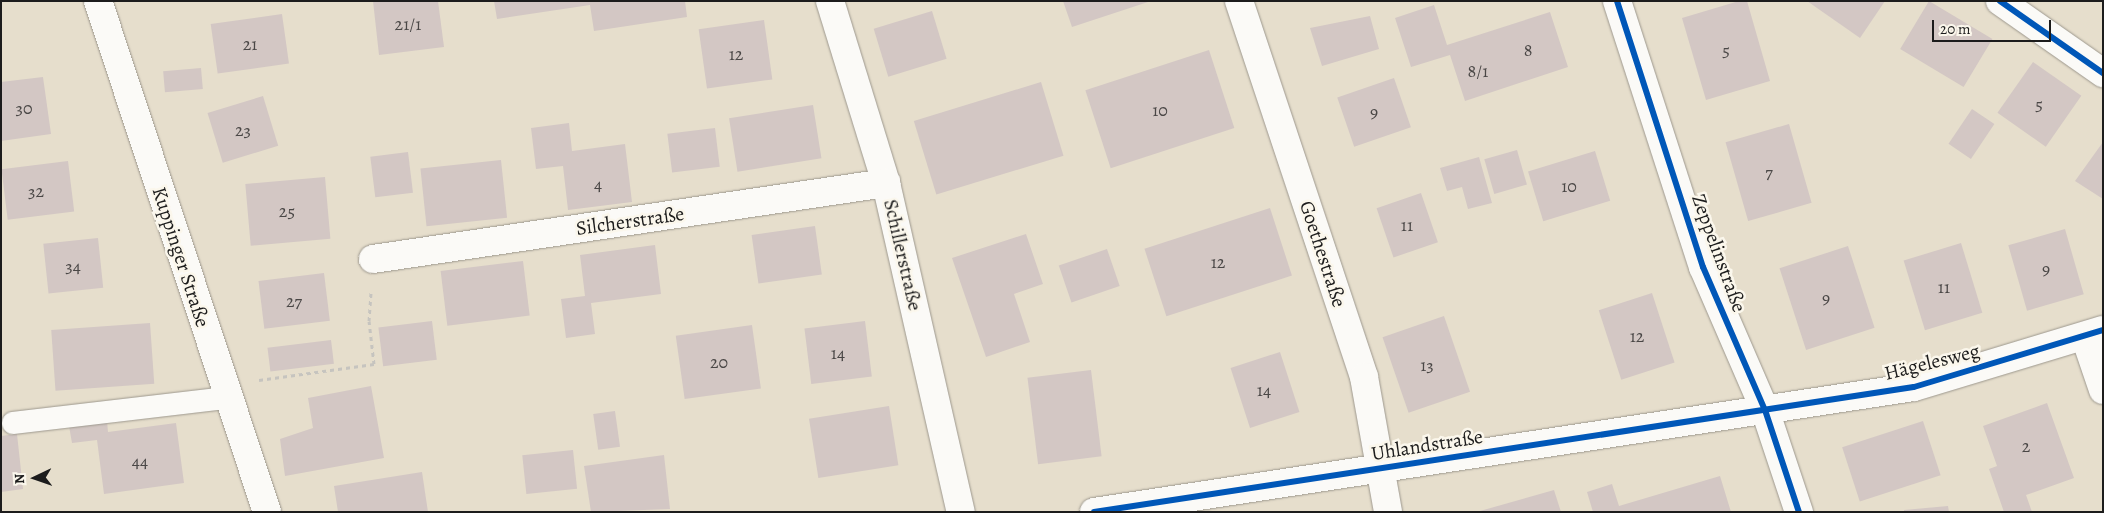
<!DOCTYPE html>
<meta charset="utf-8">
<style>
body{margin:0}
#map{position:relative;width:2104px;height:513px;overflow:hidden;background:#e6decc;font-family:Alegreya,serif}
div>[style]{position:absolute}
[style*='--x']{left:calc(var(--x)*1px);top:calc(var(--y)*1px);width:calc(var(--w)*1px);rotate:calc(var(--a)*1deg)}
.building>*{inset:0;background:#d3c7c4;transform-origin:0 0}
.path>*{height:3px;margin-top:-1.5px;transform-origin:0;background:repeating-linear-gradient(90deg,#c6c4bf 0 4px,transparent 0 8px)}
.roads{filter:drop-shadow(0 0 1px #9d988e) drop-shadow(0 0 1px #9d988e)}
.lane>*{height:22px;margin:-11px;padding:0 11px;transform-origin:11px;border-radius:11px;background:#fbfaf7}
.street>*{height:28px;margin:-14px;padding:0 14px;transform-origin:14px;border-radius:14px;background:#fbfaf7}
.cycleway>*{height:6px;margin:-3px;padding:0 3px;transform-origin:3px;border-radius:3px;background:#0057b8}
span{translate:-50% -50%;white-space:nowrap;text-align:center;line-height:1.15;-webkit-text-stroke:5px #fbf7ec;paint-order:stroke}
.number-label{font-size:18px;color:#4a4746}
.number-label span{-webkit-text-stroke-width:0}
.street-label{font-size:20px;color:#1c1c1c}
.frame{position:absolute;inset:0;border:2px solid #1c1c1c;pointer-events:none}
.north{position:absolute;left:10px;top:453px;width:50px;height:50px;-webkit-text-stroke:4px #fbf7ec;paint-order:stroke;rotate:267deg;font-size:14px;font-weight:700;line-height:20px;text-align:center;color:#1c1c1c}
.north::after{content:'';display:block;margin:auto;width:18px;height:22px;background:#1c1c1c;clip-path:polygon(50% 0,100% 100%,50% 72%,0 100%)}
.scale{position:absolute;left:1932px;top:20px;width:119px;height:22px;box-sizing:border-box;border:2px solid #1c1c1c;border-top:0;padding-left:6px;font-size:15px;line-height:18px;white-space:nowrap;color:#1c1c1c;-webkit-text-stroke:4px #fbf7ec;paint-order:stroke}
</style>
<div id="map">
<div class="building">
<i style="clip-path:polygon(373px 1px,438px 1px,444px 47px,379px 55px)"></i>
<i style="clip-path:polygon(494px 1px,685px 1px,687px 17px,594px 31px,590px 5px,497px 19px)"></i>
<i style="clip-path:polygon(1063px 1px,1148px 1px,1148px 2px,1072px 27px)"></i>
<i style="clip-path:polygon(1739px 1px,1747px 1px,1770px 81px,1706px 100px,1682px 18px)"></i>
<i style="clip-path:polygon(1807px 1px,1885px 1px,1860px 38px)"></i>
<i style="left:1929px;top:1px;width:74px;height:56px;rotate:31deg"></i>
<i style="clip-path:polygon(1434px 5px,1447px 45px,1550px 12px,1568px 67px,1465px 101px,1450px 55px,1411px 67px,1395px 18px)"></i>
<i style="left:932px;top:11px;width:50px;height:61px;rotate:73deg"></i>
<i style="left:282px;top:14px;width:50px;height:72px;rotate:82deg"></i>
<i style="clip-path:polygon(1370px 16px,1379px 49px,1322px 66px,1310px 28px)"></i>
<i style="left:764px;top:20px;width:60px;height:66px;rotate:82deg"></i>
<i style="left:1209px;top:50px;width:82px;height:130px;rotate:72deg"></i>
<i style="left:2033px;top:62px;width:59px;height:62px;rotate:35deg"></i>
<i style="left:201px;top:68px;width:21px;height:38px;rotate:85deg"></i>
<i style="clip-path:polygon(43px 77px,51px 134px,1px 141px,1px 82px)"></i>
<i style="left:1394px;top:78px;width:52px;height:60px;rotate:71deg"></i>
<i style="left:1041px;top:82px;width:77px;height:133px;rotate:73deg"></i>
<i style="left:263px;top:96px;width:52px;height:58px;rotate:73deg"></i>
<i style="left:813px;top:105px;width:54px;height:85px;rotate:81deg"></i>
<i style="left:1972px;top:109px;width:27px;height:42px;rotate:34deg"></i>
<i style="clip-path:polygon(569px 123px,572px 151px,625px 144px,632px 202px,568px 210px,563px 166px,536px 169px,531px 128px)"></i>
<i style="left:1789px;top:124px;width:82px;height:66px;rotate:74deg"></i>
<i style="left:715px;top:128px;width:39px;height:48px;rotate:83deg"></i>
<i style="clip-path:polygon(2103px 142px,2103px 199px,2075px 181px)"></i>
<i style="left:1517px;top:150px;width:36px;height:34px;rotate:74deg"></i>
<i style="left:1595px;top:151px;width:52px;height:70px;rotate:73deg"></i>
<i style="left:408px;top:152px;width:41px;height:38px;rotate:83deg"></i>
<i style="clip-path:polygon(1479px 157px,1492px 203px,1468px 209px,1462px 187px,1447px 191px,1440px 168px)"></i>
<i style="left:501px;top:160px;width:58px;height:81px;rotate:84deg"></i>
<i style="left:68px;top:161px;width:51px;height:67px;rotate:83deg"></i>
<i style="left:325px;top:177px;width:62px;height:80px;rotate:85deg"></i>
<i style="left:1421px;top:193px;width:52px;height:47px;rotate:71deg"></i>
<i style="left:1270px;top:208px;width:71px;height:132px;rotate:72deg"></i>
<i style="left:815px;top:226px;width:49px;height:64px;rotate:82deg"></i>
<i style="left:2065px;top:229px;width:68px;height:59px;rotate:74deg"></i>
<i style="clip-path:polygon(1026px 234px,1043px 284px,1014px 294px,1030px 342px,986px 357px,952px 258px)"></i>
<i style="left:98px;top:238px;width:50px;height:55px;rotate:84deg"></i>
<i style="left:1961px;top:243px;width:73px;height:60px;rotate:73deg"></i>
<i style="clip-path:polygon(655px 245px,661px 294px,591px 303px,595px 334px,566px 338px,561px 299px,585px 296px,580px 255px)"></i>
<i style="left:1848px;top:246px;width:86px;height:72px;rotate:72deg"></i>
<i style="left:1107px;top:249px;width:39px;height:51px;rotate:71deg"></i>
<i style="left:523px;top:261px;width:55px;height:83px;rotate:83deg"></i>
<i style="left:324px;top:273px;width:48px;height:66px;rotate:83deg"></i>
<i style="left:1652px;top:293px;width:73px;height:56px;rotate:72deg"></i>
<i style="left:1444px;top:316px;width:80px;height:65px;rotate:71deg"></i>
<i style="left:432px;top:321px;width:39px;height:54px;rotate:83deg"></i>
<i style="left:865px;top:321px;width:56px;height:61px;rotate:83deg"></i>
<i style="left:150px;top:323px;width:61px;height:99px;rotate:86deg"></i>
<i style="left:752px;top:325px;width:64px;height:77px;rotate:82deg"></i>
<i style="left:331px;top:340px;width:24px;height:64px;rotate:83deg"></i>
<i style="left:1280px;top:352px;width:63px;height:52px;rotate:72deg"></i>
<i style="left:1091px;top:370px;width:87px;height:64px;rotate:83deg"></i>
<i style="clip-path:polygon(371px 386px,384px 458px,285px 476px,280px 439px,313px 428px,308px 398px)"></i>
<i style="clip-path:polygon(2047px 403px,2074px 478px,2026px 495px,2032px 512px,2004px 512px,1989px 469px,1997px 466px,1983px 426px)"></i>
<i style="left:889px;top:406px;width:60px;height:81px;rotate:81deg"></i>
<i style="left:615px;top:411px;width:36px;height:22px;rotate:82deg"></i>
<i style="clip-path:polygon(107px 421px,108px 432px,176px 423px,184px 483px,104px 494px,97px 440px,72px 443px,69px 426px)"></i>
<i style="left:1923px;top:421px;width:57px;height:85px;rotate:72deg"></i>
<i style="clip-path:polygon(17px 434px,23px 489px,1px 492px,1px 436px)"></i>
<i style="left:573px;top:450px;width:39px;height:51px;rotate:84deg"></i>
<i style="clip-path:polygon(664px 455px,670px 509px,591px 512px,584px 466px)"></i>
<i style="clip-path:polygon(422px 472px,428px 512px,338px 512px,334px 486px)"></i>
<i style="clip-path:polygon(1720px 476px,1731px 512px,1593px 512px,1587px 492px,1612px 484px,1619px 506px)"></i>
<i style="clip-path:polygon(1554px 490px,1561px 512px,1480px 512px,1480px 511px)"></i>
<i style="clip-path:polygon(1948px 506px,1949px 512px,1904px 512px,1904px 510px)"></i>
</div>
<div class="path">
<i style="--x:259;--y:380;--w:116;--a:-7.9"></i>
<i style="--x:374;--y:364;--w:43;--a:-96.6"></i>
<i style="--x:369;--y:321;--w:29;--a:-86"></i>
</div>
<div class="roads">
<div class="lane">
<i style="--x:13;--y:423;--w:215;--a:-6.7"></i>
</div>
<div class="street">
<i style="--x:98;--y:1;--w:538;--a:71.7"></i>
<i style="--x:830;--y:1;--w:190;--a:72.9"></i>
<i style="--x:886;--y:183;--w:337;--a:77.2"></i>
<i style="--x:1239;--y:1;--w:396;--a:71.6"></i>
<i style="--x:1364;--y:377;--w:137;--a:79.9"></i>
<i style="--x:1617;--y:1;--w:280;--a:72.1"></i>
<i style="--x:1703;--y:267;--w:156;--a:66.6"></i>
<i style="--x:1765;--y:410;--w:108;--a:71.6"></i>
<i style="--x:2000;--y:1;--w:126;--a:35"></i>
<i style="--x:373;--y:259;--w:519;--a:-8.43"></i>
<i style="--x:2085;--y:337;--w:56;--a:71.2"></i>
<i style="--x:1094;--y:512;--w:829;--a:-8.67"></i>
<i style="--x:1914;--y:387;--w:197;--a:-16.8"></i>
</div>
</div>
<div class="cycleway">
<i style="--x:1617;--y:1;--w:280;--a:72.1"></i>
<i style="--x:1703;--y:267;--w:156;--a:66.6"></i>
<i style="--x:1765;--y:410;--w:108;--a:71.6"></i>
<i style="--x:2000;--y:1;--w:126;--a:35"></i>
<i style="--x:1094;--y:512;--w:829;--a:-8.67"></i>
<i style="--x:1914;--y:387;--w:197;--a:-16.8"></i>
</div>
<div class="number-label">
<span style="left:408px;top:24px">21/1</span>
<span style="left:250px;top:44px">21</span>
<span style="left:1528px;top:50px">8</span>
<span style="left:1726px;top:50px">5</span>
<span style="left:736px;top:54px">12</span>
<span style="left:1478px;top:71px">8/1</span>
<span style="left:2039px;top:104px">5</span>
<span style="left:24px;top:108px">30</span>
<span style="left:1160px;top:110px">10</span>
<span style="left:1374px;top:112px">9</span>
<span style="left:243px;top:130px">23</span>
<span style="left:1769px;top:172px">7</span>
<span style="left:598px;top:184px">4</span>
<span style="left:1569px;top:186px">10</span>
<span style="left:36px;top:191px">32</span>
<span style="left:287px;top:211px">25</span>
<span style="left:1407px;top:225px">11</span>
<span style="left:1218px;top:262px">12</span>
<span style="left:73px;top:266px">34</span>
<span style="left:2046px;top:269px">9</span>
<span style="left:1944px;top:287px">11</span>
<span style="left:1826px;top:298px">9</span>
<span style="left:294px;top:301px">27</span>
<span style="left:1637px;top:336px">12</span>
<span style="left:838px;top:353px">14</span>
<span style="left:719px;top:362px">20</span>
<span style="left:1427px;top:365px">13</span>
<span style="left:1264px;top:390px">14</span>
<span style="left:2026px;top:446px">2</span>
<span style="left:140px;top:461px">44</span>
</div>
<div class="street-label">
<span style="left:630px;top:221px;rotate:-8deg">Silcherstraße</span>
<span style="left:1719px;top:253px;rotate:70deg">Zeppelinstraße</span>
<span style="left:1323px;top:254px;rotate:72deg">Goethestraße</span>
<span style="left:903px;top:255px;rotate:77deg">Schillerstraße</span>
<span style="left:181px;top:257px;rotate:72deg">Kuppinger Straße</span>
<span style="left:1932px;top:362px;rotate:-14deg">Hägelesweg</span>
<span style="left:1427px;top:445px;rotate:-9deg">Uhlandstraße</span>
</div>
<div class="frame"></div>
<div class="north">N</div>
<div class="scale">20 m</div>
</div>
